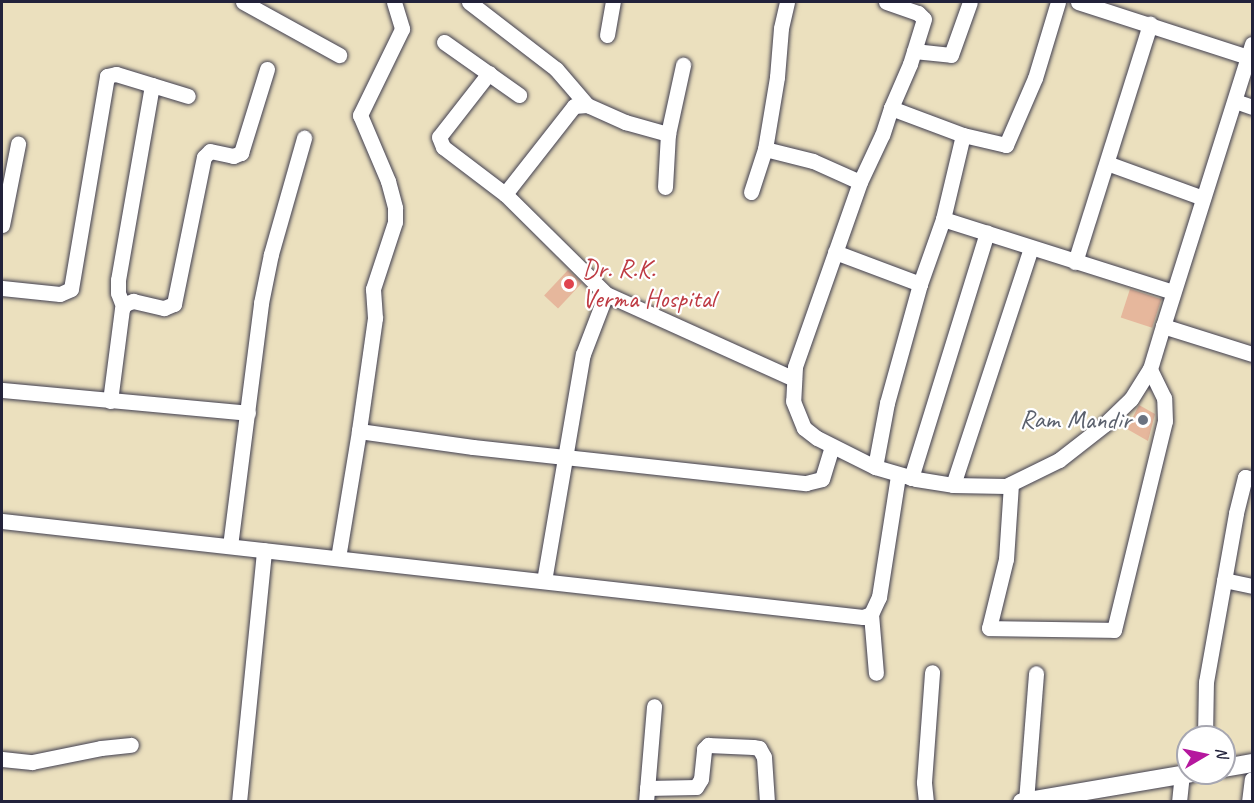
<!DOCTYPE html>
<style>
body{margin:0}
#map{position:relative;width:1254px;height:803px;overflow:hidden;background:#ebe0be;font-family:Caveat,sans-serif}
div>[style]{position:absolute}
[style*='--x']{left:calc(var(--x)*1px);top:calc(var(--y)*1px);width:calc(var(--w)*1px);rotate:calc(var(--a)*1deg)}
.building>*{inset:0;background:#e6b79c;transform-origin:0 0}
.roads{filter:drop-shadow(0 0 2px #403e4f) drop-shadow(0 0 2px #403e4f)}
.minor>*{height:15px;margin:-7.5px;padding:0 7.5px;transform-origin:7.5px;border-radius:7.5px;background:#fff}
.tertiary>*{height:18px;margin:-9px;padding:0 9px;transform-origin:9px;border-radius:9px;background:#fff}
.dots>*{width:16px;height:16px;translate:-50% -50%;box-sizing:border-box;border:3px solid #fff;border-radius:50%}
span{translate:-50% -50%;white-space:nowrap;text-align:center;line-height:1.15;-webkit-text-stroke:4.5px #fff;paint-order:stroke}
.health-label{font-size:26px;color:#be3a42}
.left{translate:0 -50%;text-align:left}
.worship-label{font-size:26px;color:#5b616d}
.right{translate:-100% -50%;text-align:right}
.frame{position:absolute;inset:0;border:3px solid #22223b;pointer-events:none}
.north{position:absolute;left:1176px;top:725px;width:60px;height:60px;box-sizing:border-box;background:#fff;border:2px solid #a7a7b1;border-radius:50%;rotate:81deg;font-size:16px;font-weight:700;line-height:24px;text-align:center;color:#22223b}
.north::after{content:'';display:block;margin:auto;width:21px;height:27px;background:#b5179e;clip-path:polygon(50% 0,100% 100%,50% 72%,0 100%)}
</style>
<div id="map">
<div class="building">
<i style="left:568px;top:270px;width:19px;height:35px;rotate:43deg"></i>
<i style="left:1130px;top:289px;width:33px;height:30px;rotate:18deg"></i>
<i style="clip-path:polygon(1139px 405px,1155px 414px,1148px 441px,1127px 429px)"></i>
</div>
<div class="roads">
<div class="minor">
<i style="--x:243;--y:2;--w:110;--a:28.9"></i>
<i style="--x:394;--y:2;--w:28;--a:73"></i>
<i style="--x:402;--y:29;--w:96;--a:116"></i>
<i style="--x:360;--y:115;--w:72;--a:67"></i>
<i style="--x:388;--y:181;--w:28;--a:75"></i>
<i style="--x:395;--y:208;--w:14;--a:90"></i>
<i style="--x:395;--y:222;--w:71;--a:108.2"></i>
<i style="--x:373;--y:289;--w:29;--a:86"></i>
<i style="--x:375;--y:318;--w:114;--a:98.1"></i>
<i style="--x:359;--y:431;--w:115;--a:8"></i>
<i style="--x:473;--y:447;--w:335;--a:6.2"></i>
<i style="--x:806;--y:483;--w:16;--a:-14"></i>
<i style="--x:822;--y:479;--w:34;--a:-73"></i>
<i style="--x:469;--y:2;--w:110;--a:37.6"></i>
<i style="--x:556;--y:69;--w:48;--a:49.3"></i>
<i style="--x:886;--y:2;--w:34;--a:19"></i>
<i style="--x:918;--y:13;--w:8;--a:45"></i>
<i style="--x:924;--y:19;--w:47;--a:107.3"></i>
<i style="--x:910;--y:64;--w:48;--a:113.4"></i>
<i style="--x:1058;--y:2;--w:79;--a:106.8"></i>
<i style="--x:1035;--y:78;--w:73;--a:113.4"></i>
<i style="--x:1006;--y:145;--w:44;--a:-166.9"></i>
<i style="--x:963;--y:135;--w:77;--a:-159.4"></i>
<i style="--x:891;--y:108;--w:28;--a:108"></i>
<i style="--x:882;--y:135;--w:52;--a:115.1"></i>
<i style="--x:860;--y:182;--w:196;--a:109.4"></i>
<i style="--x:795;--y:367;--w:34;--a:93"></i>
<i style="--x:793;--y:401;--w:29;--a:68"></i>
<i style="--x:804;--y:428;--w:16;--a:38"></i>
<i style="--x:817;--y:438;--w:65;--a:26.6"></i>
<i style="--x:875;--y:467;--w:43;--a:16.3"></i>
<i style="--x:916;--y:479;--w:37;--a:9"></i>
<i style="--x:953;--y:485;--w:53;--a:1.1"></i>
<i style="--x:1006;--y:486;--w:59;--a:-26.1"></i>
<i style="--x:1059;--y:460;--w:58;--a:-38"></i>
<i style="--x:1105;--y:424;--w:36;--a:-44"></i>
<i style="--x:1131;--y:399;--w:36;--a:-58"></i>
<i style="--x:1150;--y:369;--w:45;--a:-73.2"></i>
<i style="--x:1078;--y:2;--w:179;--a:17.9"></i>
<i style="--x:607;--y:35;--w:34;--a:-80"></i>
<i style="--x:444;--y:42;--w:92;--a:35.2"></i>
<i style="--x:1252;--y:44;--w:296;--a:107.5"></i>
<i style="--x:1163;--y:326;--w:93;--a:17.5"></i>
<i style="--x:914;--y:51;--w:37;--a:6"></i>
<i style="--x:951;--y:55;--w:56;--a:-70.3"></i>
<i style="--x:489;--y:73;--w:81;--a:128"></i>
<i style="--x:439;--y:137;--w:11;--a:68"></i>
<i style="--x:443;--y:147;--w:78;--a:37.2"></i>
<i style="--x:505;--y:194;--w:142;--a:44.7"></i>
<i style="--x:606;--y:294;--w:206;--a:24.3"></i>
<i style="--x:1235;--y:101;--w:18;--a:19"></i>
<i style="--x:765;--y:149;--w:73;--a:-80.5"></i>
<i style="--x:777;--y:77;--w:49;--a:-85.3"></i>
<i style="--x:781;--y:28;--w:27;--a:-77"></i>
<i style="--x:1107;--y:163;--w:102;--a:20"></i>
<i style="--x:665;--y:187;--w:53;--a:-86.8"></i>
<i style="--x:751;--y:192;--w:45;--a:-72"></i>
<i style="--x:765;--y:149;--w:49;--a:14"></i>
<i style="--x:813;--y:161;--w:51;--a:24.1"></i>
<i style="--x:505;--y:194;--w:112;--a:-51.9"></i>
<i style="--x:574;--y:106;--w:13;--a:-4"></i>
<i style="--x:587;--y:105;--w:42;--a:24.1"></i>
<i style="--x:625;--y:122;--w:45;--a:15.6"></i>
<i style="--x:668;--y:134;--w:71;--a:-77.7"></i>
<i style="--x:943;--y:219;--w:241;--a:17.6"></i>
<i style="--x:2;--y:225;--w:83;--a:-78.8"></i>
<i style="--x:835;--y:252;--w:91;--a:20.6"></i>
<i style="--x:1075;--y:262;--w:250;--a:-72.5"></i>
<i style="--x:2;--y:288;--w:58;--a:5.9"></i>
<i style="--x:60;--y:294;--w:12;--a:-24"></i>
<i style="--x:71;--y:289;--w:216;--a:-80.4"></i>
<i style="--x:107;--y:76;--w:9;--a:-13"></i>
<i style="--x:116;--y:74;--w:75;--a:17"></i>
<i style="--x:123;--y:306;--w:14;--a:-111"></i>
<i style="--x:118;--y:293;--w:13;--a:-90"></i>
<i style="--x:118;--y:280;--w:198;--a:-80.1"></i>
<i style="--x:2;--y:390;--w:247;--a:5.3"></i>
<i style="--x:110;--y:401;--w:93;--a:-82.6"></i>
<i style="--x:122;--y:309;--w:6;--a:-59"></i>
<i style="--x:125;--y:304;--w:9;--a:-21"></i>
<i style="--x:133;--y:301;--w:32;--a:13"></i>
<i style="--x:164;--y:308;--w:11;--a:-22"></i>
<i style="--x:174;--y:304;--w:150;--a:-78.5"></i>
<i style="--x:204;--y:157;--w:8;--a:-45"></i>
<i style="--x:210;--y:151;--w:24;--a:12"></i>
<i style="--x:233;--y:156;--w:9;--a:-21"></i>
<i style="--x:241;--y:153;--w:88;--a:-72.8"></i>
<i style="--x:875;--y:467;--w:65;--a:-79.4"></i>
<i style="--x:887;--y:403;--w:123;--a:-74.5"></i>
<i style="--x:920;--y:284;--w:69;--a:-70.5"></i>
<i style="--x:943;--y:219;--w:86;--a:-76.6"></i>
<i style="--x:911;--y:478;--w:257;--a:-72.8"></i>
<i style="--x:1011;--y:484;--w:75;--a:93.8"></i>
<i style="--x:1006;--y:559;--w:71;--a:103.8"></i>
<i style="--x:989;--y:628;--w:125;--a:0.9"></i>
<i style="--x:1114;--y:630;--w:215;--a:-76.3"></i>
<i style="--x:1165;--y:421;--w:23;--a:-92"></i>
<i style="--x:1164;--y:398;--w:32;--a:-116"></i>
<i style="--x:953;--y:485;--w:250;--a:-71.8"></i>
<i style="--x:2;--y:521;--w:866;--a:6.36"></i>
<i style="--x:863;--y:617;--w:9;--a:-21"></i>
<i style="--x:871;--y:614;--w:19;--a:-65"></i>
<i style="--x:879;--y:597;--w:123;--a:-81.1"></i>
<i style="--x:230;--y:546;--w:245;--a:-82.7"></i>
<i style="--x:261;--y:303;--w:50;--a:-78.5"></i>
<i style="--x:271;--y:254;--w:121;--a:-74.1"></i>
<i style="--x:338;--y:558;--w:129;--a:-80.6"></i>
<i style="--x:1224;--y:580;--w:29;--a:12"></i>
<i style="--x:544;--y:581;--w:230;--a:-80.3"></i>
<i style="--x:583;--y:354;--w:64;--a:-69"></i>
<i style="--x:871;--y:614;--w:59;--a:85.2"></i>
<i style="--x:1205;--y:737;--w:55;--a:-89"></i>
<i style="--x:1206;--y:682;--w:172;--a:-79.9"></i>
<i style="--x:1236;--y:513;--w:37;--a:-76"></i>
<i style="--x:1245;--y:477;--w:7;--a:16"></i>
<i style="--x:2;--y:759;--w:30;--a:6"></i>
<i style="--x:32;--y:762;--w:70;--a:-11.5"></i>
<i style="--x:101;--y:748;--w:30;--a:-6"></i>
<i style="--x:647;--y:788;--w:49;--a:-1.2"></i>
<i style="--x:696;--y:787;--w:9;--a:-58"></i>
<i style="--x:701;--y:779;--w:30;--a:-84"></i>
<i style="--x:704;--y:749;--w:6;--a:-45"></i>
<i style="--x:708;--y:745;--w:45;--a:2.5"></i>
<i style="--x:753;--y:747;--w:6;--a:9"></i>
<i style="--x:759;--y:748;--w:10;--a:61"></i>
<i style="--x:764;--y:757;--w:45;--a:86.2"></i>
<i style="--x:1026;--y:801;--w:128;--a:-85.5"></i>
<i style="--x:239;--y:802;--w:253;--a:-84.3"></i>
<i style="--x:646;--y:802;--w:96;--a:-85.2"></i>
<i style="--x:926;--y:802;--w:20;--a:-96"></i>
<i style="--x:924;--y:782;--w:110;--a:-85.8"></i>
<i style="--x:1179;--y:802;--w:27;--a:-84"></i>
<i style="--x:1249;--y:802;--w:23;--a:-83"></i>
</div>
<div class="tertiary">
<i style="--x:1224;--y:768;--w:28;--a:-10"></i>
<i style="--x:1022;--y:802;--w:172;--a:-9.7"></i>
</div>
</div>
<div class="dots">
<i style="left:569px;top:284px;background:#e0444e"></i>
<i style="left:1143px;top:420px;background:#6b7280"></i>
</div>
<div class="health-label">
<span class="left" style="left:582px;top:284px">Dr. R.K.<br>Verma Hospital</span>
</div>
<div class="worship-label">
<span class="right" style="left:1131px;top:420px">Ram Mandir</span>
</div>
<div class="frame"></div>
<div class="north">N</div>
</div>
